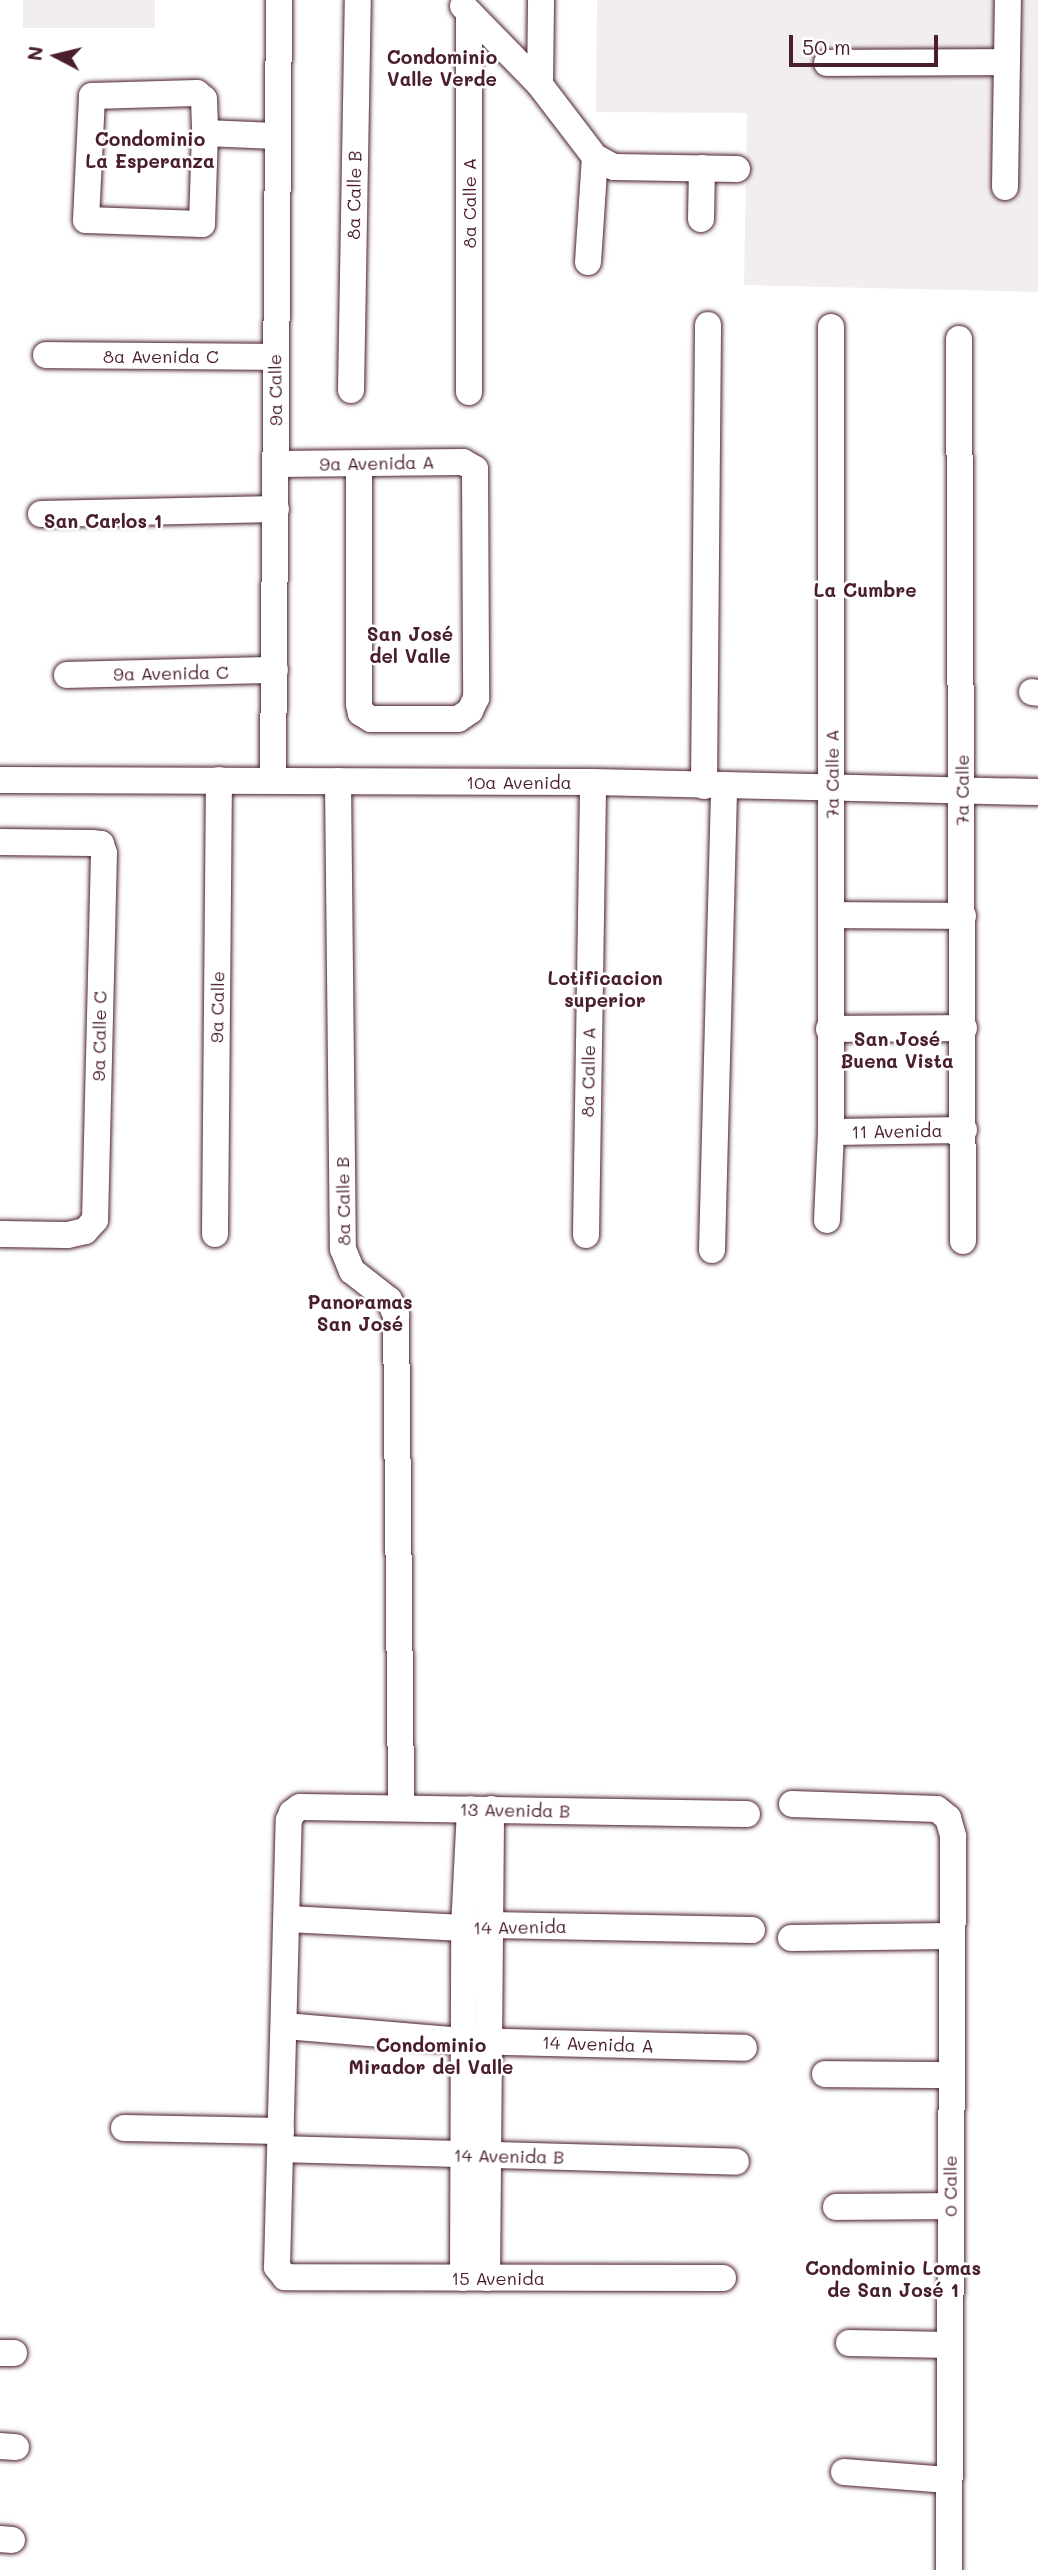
<!DOCTYPE html>
<meta charset="utf-8">
<style>
body{margin:0}
#map{position:relative;width:1038px;height:2570px;overflow:hidden;background:#fff;font-family:Mali,sans-serif}
div>[style]{position:absolute}
[style*='--x']{left:calc(var(--x)*1px);top:calc(var(--y)*1px);width:calc(var(--w)*1px);rotate:calc(var(--a)*1deg)}
.built>*{inset:0;background:#f2eeef;transform-origin:0 0}
.roads{filter:drop-shadow(0 0 2px #4a1f2b) drop-shadow(0 0 2px #4a1f2b)}
.minor>*{height:26px;margin:-13px;padding:0 13px;transform-origin:13px;border-radius:13px;background:#fff}
span{translate:-50% -50%;white-space:nowrap;text-align:center;line-height:1.15;-webkit-text-stroke:5px #fff;paint-order:stroke}
.street-label{font-size:18px;color:#4a1f2b}
.neighbourhood-label{font-size:19px;color:#4a1f2b;font-weight:700}
.north{position:absolute;left:21px;top:21px;width:70px;height:70px;-webkit-text-stroke:5px #fff;paint-order:stroke;rotate:277deg;font-size:19px;font-weight:700;line-height:28px;text-align:center;color:#4a1f2b}
.north::after{content:'';display:block;margin:auto;width:24px;height:32px;background:#4a1f2b;clip-path:polygon(50% 0,100% 100%,50% 72%,0 100%)}
.scale{position:absolute;left:789px;top:35px;width:149px;height:32px;box-sizing:border-box;border:4px solid #4a1f2b;border-top:0;padding-left:9px;font-size:21px;line-height:24px;white-space:nowrap;color:#4a1f2b;-webkit-text-stroke:5px #fff;paint-order:stroke}
</style>
<div id="map">
<div class="built">
<i style="left:23px;top:0;width:132px;height:28px"></i>
<i style="clip-path:polygon(597px 0,1038px 0,1038px 292px,744px 285px,747px 113px,596px 112px)"></i>
</div>
<div class="roads">
<div class="minor">
<i style="--x:463;--y:6;--w:110;--a:45.7"></i>
<i style="--x:540;--y:85;--w:91;--a:52.6"></i>
<i style="--x:595;--y:157;--w:21;--a:28"></i>
<i style="--x:614;--y:167;--w:123;--a:0.9"></i>
<i style="--x:827;--y:63;--w:180;--a:-0.3"></i>
<i style="--x:540;--y:85;--w:85;--a:-89.3"></i>
<i style="--x:197;--y:93;--w:9;--a:41"></i>
<i style="--x:204;--y:99;--w:34;--a:88"></i>
<i style="--x:205;--y:133;--w:91;--a:91.9"></i>
<i style="--x:202;--y:224;--w:116;--a:-178"></i>
<i style="--x:86;--y:220;--w:124;--a:-87.2"></i>
<i style="--x:92;--y:96;--w:105;--a:-1.6"></i>
<i style="--x:205;--y:133;--w:71;--a:2.4"></i>
<i style="--x:1005;--y:187;--w:187;--a:-89.1"></i>
<i style="--x:701;--y:219;--w:51;--a:-88.9"></i>
<i style="--x:588;--y:262;--w:105;--a:-86.2"></i>
<i style="--x:959;--y:339;--w:902;--a:89.75"></i>
<i style="--x:46;--y:355;--w:229;--a:0.5"></i>
<i style="--x:351;--y:390;--w:390;--a:-89"></i>
<i style="--x:469;--y:392;--w:379;--a:-90"></i>
<i style="--x:277;--y:464;--w:186;--a:-0.6"></i>
<i style="--x:463;--y:462;--w:14;--a:30"></i>
<i style="--x:475;--y:469;--w:229;--a:89.7"></i>
<i style="--x:476;--y:698;--w:14;--a:115"></i>
<i style="--x:470;--y:711;--w:14;--a:146"></i>
<i style="--x:458;--y:719;--w:87;--a:180"></i>
<i style="--x:371;--y:719;--w:12;--a:-149"></i>
<i style="--x:361;--y:713;--w:9;--a:-103"></i>
<i style="--x:359;--y:704;--w:240;--a:-90"></i>
<i style="--x:41;--y:514;--w:235;--a:-1.2"></i>
<i style="--x:67;--y:675;--w:208;--a:-1.4"></i>
<i style="--x:1032;--y:692;--w:6;--a:9"></i>
<i style="--x:0;--y:780;--w:593;--a:0.19"></i>
<i style="--x:593;--y:782;--w:445;--a:1.3"></i>
<i style="--x:273;--y:780;--w:780;--a:-89.56"></i>
<i style="--x:338;--y:781;--w:468;--a:89.4"></i>
<i style="--x:343;--y:1249;--w:24;--a:68"></i>
<i style="--x:352;--y:1271;--w:47;--a:38.1"></i>
<i style="--x:389;--y:1300;--w:17;--a:65"></i>
<i style="--x:396;--y:1315;--w:493;--a:89.4"></i>
<i style="--x:704;--y:786;--w:461;--a:-89.5"></i>
<i style="--x:0;--y:842;--w:92;--a:0.6"></i>
<i style="--x:92;--y:843;--w:9;--a:6"></i>
<i style="--x:101;--y:844;--w:9;--a:72"></i>
<i style="--x:104;--y:853;--w:367;--a:91.4"></i>
<i style="--x:95;--y:1220;--w:15;--a:132"></i>
<i style="--x:85;--y:1231;--w:18;--a:167"></i>
<i style="--x:67;--y:1235;--w:67;--a:-179.1"></i>
<i style="--x:831;--y:915;--w:132;--a:0.4"></i>
<i style="--x:829;--y:1029;--w:135;--a:-0.4"></i>
<i style="--x:831;--y:1132;--w:133;--a:-0.9"></i>
<i style="--x:827;--y:1220;--w:88;--a:-87.4"></i>
<i style="--x:831;--y:1132;--w:805;--a:-90"></i>
<i style="--x:215;--y:1234;--w:454;--a:-89.5"></i>
<i style="--x:586;--y:1235;--w:453;--a:-89.1"></i>
<i style="--x:712;--y:1250;--w:463;--a:-88.5"></i>
<i style="--x:792;--y:1804;--w:145;--a:2"></i>
<i style="--x:937;--y:1809;--w:14;--a:39"></i>
<i style="--x:948;--y:1818;--w:19;--a:74"></i>
<i style="--x:953;--y:1836;--w:734;--a:90.31"></i>
<i style="--x:288;--y:1919;--w:176;--a:2.9"></i>
<i style="--x:464;--y:1928;--w:26;--a:-7"></i>
<i style="--x:490;--y:1925;--w:262;--a:1.1"></i>
<i style="--x:791;--y:1938;--w:159;--a:-0.7"></i>
<i style="--x:285;--y:2026;--w:181;--a:4.8"></i>
<i style="--x:465;--y:2041;--w:279;--a:1.4"></i>
<i style="--x:825;--y:2074;--w:124;--a:0.5"></i>
<i style="--x:124;--y:2128;--w:157;--a:1.1"></i>
<i style="--x:282;--y:2149;--w:454;--a:1.6"></i>
<i style="--x:836;--y:2207;--w:114;--a:-0.5"></i>
<i style="--x:463;--y:2278;--w:350;--a:-89.8"></i>
<i style="--x:464;--y:1928;--w:119;--a:-87.1"></i>
<i style="--x:487;--y:2278;--w:469;--a:-89.5"></i>
<i style="--x:723;--y:2278;--w:438;--a:-179.9"></i>
<i style="--x:285;--y:2277;--w:13;--a:-129"></i>
<i style="--x:277;--y:2267;--w:447;--a:-88.5"></i>
<i style="--x:289;--y:1820;--w:8;--a:-67"></i>
<i style="--x:292;--y:1813;--w:10;--a:-37"></i>
<i style="--x:300;--y:1807;--w:447;--a:0.9"></i>
<i style="--x:849;--y:2343;--w:100;--a:1.1"></i>
<i style="--x:0;--y:2353;--w:14;--a:0"></i>
<i style="--x:0;--y:2446;--w:16;--a:4"></i>
<i style="--x:844;--y:2472;--w:104;--a:4.4"></i>
<i style="--x:0;--y:2539;--w:12;--a:5"></i>
</div>
</div>
<div class="street-label">
<span style="left:354px;top:195px;rotate:-89deg">8a Calle B</span>
<span style="left:469px;top:203px;rotate:-90deg">8a Calle A</span>
<span style="left:161px;top:356px">8a Avenida C</span>
<span style="left:275px;top:390px;rotate:-91deg">9a Calle</span>
<span style="left:377px;top:463px;rotate:-1deg">9a Avenida A</span>
<span style="left:171px;top:673px;rotate:-1deg">9a Avenida C</span>
<span style="left:832px;top:774px;rotate:-90deg">7a Calle A</span>
<span style="left:519px;top:782px">10a Avenida</span>
<span style="left:962px;top:790px;rotate:-90deg">7a Calle</span>
<span style="left:217px;top:1007px;rotate:-89deg">9a Calle</span>
<span style="left:99px;top:1036px;rotate:-89deg">9a Calle C</span>
<span style="left:588px;top:1072px;rotate:-89deg">8a Calle A</span>
<span style="left:897px;top:1131px;rotate:-1deg">11 Avenida</span>
<span style="left:343px;top:1201px;rotate:-91deg">8a Calle B</span>
<span style="left:515px;top:1810px;rotate:1deg">13 Avenida B</span>
<span style="left:520px;top:1927px;rotate:-1deg">14 Avenida</span>
<span style="left:598px;top:2044px;rotate:2deg">14 Avenida A</span>
<span style="left:509px;top:2156px;rotate:1deg">14 Avenida B</span>
<span style="left:950px;top:2186px;rotate:-90deg">0 Calle</span>
<span style="left:498px;top:2278px">15 Avenida</span>
</div>
<div class="neighbourhood-label">
<span style="left:442px;top:68px">Condominio<br>Valle Verde</span>
<span style="left:150px;top:150px">Condominio<br>La Esperanza</span>
<span style="left:103px;top:521px">San Carlos 1</span>
<span style="left:865px;top:590px">La Cumbre</span>
<span style="left:410px;top:645px">San José<br>del Valle</span>
<span style="left:605px;top:989px">Lotificacion<br>superior</span>
<span style="left:897px;top:1050px">San José<br>Buena Vista</span>
<span style="left:360px;top:1313px">Panoramas<br>San José</span>
<span style="left:431px;top:2056px">Condominio<br>Mirador del Valle</span>
<span style="left:893px;top:2279px">Condominio Lomas<br>de San José 1</span>
</div>
<div class="north">N</div>
<div class="scale">50 m</div>
</div>
